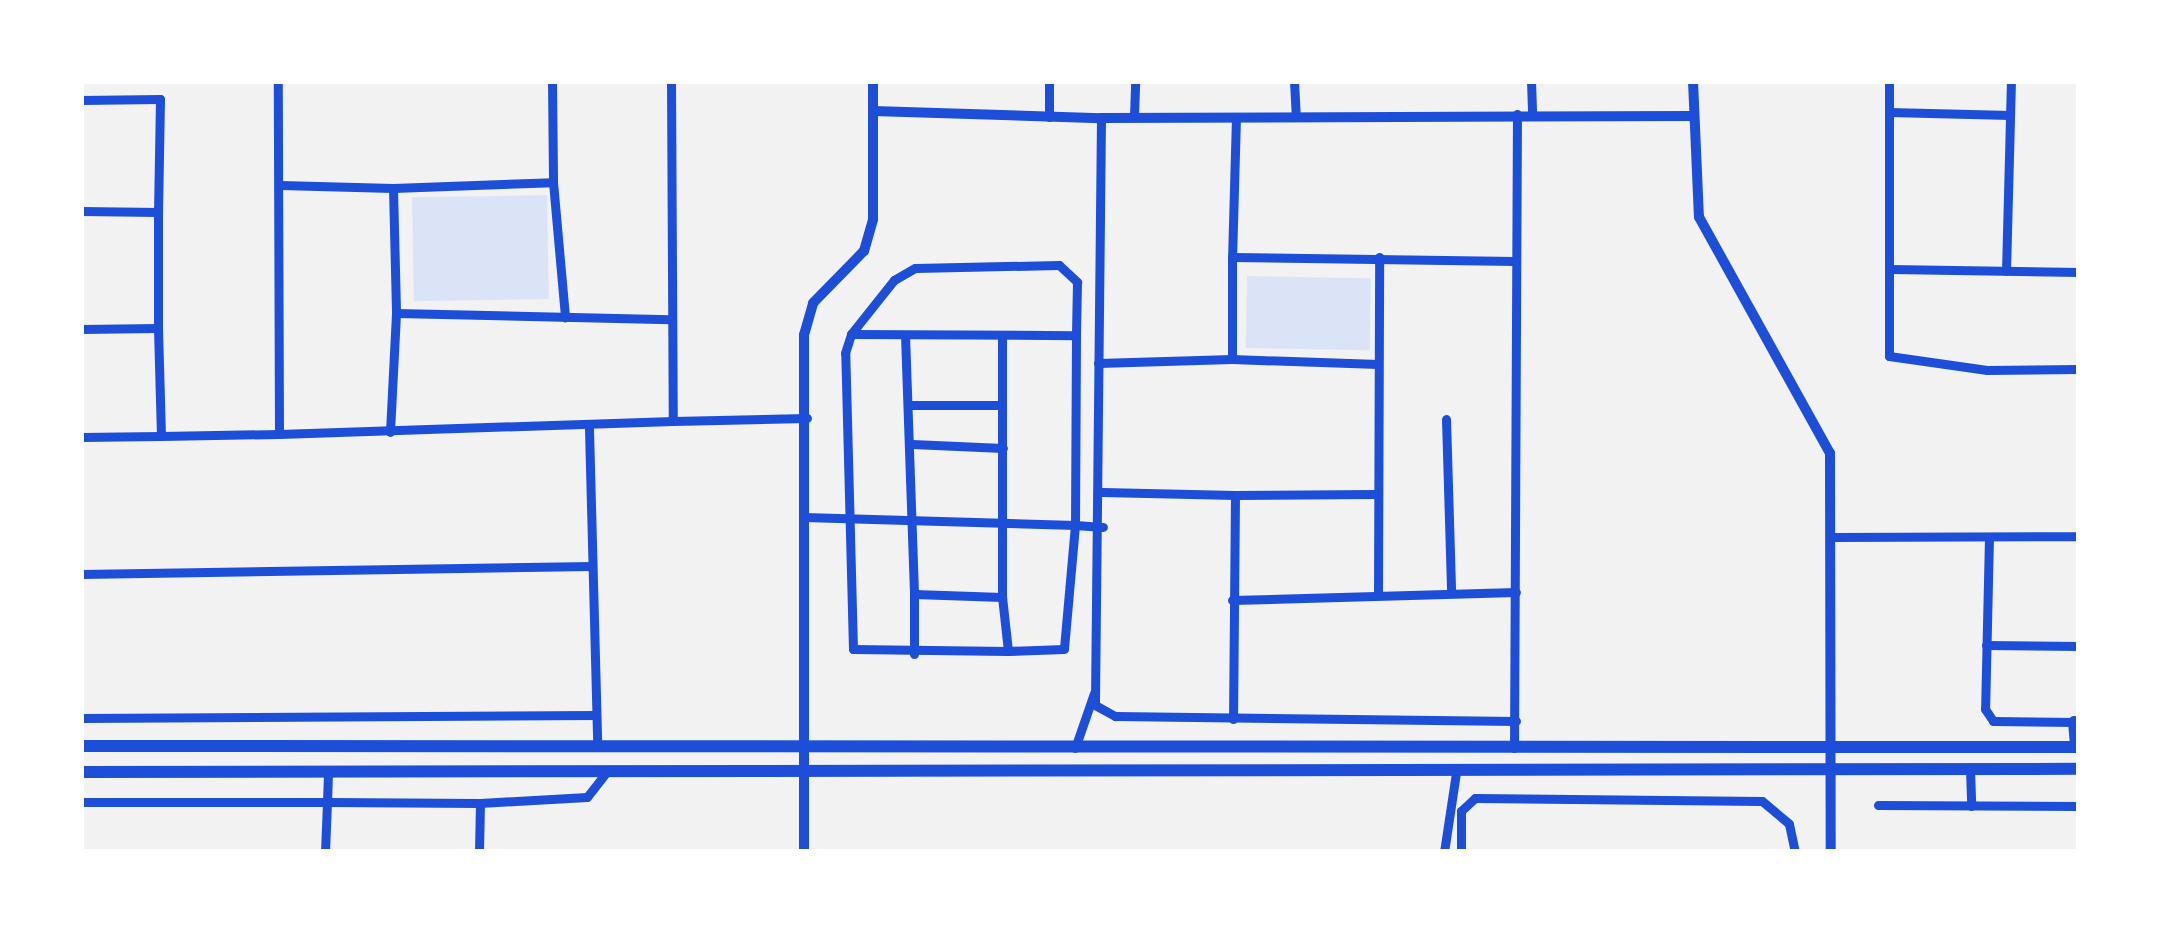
<!DOCTYPE html>
<style>
body{margin:0}
#map{position:relative;width:2160px;height:933px;overflow:hidden;background:#f2f2f2;font-family:Quicksand,sans-serif}
div>[style]{position:absolute}
[style*='--x']{left:calc(var(--x)*1px);top:calc(var(--y)*1px);width:calc(var(--w)*1px);rotate:calc(var(--a)*1deg)}
.green>*{inset:0;background:#dbe4f7;transform-origin:0 0}
.minor>*{height:9px;margin:-4.5px;padding:0 4.5px;transform-origin:4.5px;border-radius:4.5px;background:#1d4ed8}
.tertiary>*{height:10px;margin:-5px;padding:0 5px;transform-origin:5px;border-radius:5px;background:#1d4ed8}
.secondary>*{height:12px;margin:-6px;padding:0 6px;transform-origin:6px;border-radius:6px;background:#1d4ed8}
span{translate:-50% -50%;white-space:nowrap;text-align:center;line-height:1.15;-webkit-text-stroke:9px #fff;paint-order:stroke}
.frame{position:absolute;inset:0;border:84px solid #fff;pointer-events:none}
</style>
<div id="map">
<div class="green">
<i style="left:547px;top:195px;width:104px;height:135px;rotate:89deg"></i>
<i style="left:1247px;top:276px;width:124px;height:72px;rotate:1deg"></i>
</div>
<div class="minor">
<i style="--x:552;--y:81;--w:101;--a:89.4"></i>
<i style="--x:671;--y:81;--w:340;--a:89.7"></i>
<i style="--x:673;--y:421;--w:134;--a:-1.3"></i>
<i style="--x:1294;--y:81;--w:35;--a:87"></i>
<i style="--x:1531;--y:81;--w:33;--a:88"></i>
<i style="--x:1889;--y:81;--w:275;--a:90"></i>
<i style="--x:1889;--y:356;--w:99;--a:8.1"></i>
<i style="--x:1987;--y:370;--w:92;--a:-0.6"></i>
<i style="--x:81;--y:100;--w:79;--a:-0.7"></i>
<i style="--x:160;--y:99;--w:113;--a:91"></i>
<i style="--x:158;--y:212;--w:77;--a:-179.3"></i>
<i style="--x:1889;--y:112;--w:121;--a:1.4"></i>
<i style="--x:1134;--y:116;--w:35;--a:-88"></i>
<i style="--x:1049;--y:117;--w:36;--a:-90"></i>
<i style="--x:1236;--y:117;--w:140;--a:91.6"></i>
<i style="--x:1232;--y:257;--w:283;--a:0.8"></i>
<i style="--x:1101;--y:118;--w:587;--a:90.59"></i>
<i style="--x:1095;--y:705;--w:23;--a:29"></i>
<i style="--x:1115;--y:716;--w:401;--a:0.7"></i>
<i style="--x:280;--y:185;--w:113;--a:1.5"></i>
<i style="--x:393;--y:188;--w:125;--a:88.6"></i>
<i style="--x:396;--y:313;--w:274;--a:1.3"></i>
<i style="--x:393;--y:188;--w:160;--a:-2.1"></i>
<i style="--x:553;--y:182;--w:136;--a:84.9"></i>
<i style="--x:1890;--y:269;--w:189;--a:0.9"></i>
<i style="--x:2006;--y:271;--w:190;--a:-88.5"></i>
<i style="--x:81;--y:329;--w:77;--a:-0.7"></i>
<i style="--x:158;--y:328;--w:116;--a:-90"></i>
<i style="--x:851;--y:334;--w:69;--a:-51.5"></i>
<i style="--x:894;--y:280;--w:24;--a:-30"></i>
<i style="--x:915;--y:268;--w:144;--a:-1.2"></i>
<i style="--x:1059;--y:265;--w:25;--a:43"></i>
<i style="--x:1077;--y:282;--w:53;--a:91.1"></i>
<i style="--x:905;--y:335;--w:259;--a:88"></i>
<i style="--x:1002;--y:335;--w:262;--a:90"></i>
<i style="--x:1232;--y:359;--w:146;--a:2"></i>
<i style="--x:1098;--y:363;--w:134;--a:-1.7"></i>
<i style="--x:1232;--y:359;--w:102;--a:-90"></i>
<i style="--x:910;--y:405;--w:92;--a:0"></i>
<i style="--x:1446;--y:419;--w:171;--a:88.3"></i>
<i style="--x:589;--y:429;--w:316;--a:88.5"></i>
<i style="--x:390;--y:432;--w:119;--a:-87.1"></i>
<i style="--x:279;--y:434;--w:394;--a:-1.9"></i>
<i style="--x:161;--y:436;--w:118;--a:-1"></i>
<i style="--x:279;--y:434;--w:353;--a:-90.2"></i>
<i style="--x:81;--y:437;--w:80;--a:-0.7"></i>
<i style="--x:161;--y:436;--w:108;--a:-91.6"></i>
<i style="--x:912;--y:444;--w:91;--a:2.5"></i>
<i style="--x:1102;--y:492;--w:133;--a:1.3"></i>
<i style="--x:1235;--y:495;--w:224;--a:90.5"></i>
<i style="--x:1235;--y:495;--w:139;--a:-0.4"></i>
<i style="--x:804;--y:517;--w:271;--a:1.7"></i>
<i style="--x:1075;--y:525;--w:124;--a:95.1"></i>
<i style="--x:1064;--y:649;--w:56;--a:178"></i>
<i style="--x:1008;--y:651;--w:54;--a:-96.3"></i>
<i style="--x:1002;--y:597;--w:88;--a:-178"></i>
<i style="--x:914;--y:594;--w:60;--a:90"></i>
<i style="--x:1833;--y:537;--w:246;--a:-0.2"></i>
<i style="--x:1989;--y:537;--w:172;--a:91.3"></i>
<i style="--x:1985;--y:709;--w:14;--a:56"></i>
<i style="--x:1993;--y:721;--w:83;--a:0.7"></i>
<i style="--x:81;--y:574;--w:511;--a:-0.9"></i>
<i style="--x:1378;--y:594;--w:337;--a:-89.8"></i>
<i style="--x:1232;--y:600;--w:284;--a:-1.6"></i>
<i style="--x:1986;--y:645;--w:93;--a:0.6"></i>
<i style="--x:1008;--y:651;--w:155;--a:-179.3"></i>
<i style="--x:853;--y:649;--w:296;--a:-91.5"></i>
<i style="--x:845;--y:353;--w:20;--a:-72"></i>
<i style="--x:851;--y:334;--w:225;--a:0.3"></i>
<i style="--x:1076;--y:335;--w:190;--a:90.3"></i>
<i style="--x:1075;--y:525;--w:28;--a:4"></i>
<i style="--x:81;--y:718;--w:515;--a:-0.33"></i>
<i style="--x:1075;--y:748;--w:58;--a:-70.9"></i>
<i style="--x:1514;--y:748;--w:634;--a:-89.73"></i>
<i style="--x:1970;--y:769;--w:37;--a:88"></i>
<i style="--x:81;--y:802;--w:246;--a:0"></i>
<i style="--x:327;--y:802;--w:31;--a:-88"></i>
<i style="--x:480;--y:803;--w:107;--a:-3.2"></i>
<i style="--x:587;--y:797;--w:33;--a:-52"></i>
<i style="--x:1878;--y:805;--w:201;--a:0.3"></i>
<i style="--x:325;--y:852;--w:50;--a:-87.7"></i>
<i style="--x:327;--y:802;--w:153;--a:0.4"></i>
<i style="--x:480;--y:803;--w:49;--a:91.2"></i>
<i style="--x:1444;--y:852;--w:80;--a:-81.4"></i>
<i style="--x:1461;--y:852;--w:41;--a:-90"></i>
<i style="--x:1461;--y:811;--w:19;--a:-43"></i>
<i style="--x:1475;--y:798;--w:287;--a:0.6"></i>
<i style="--x:1762;--y:801;--w:35;--a:40"></i>
<i style="--x:1789;--y:824;--w:29;--a:78"></i>
</div>
<div class="tertiary">
<i style="--x:1693;--y:81;--w:136;--a:87.5"></i>
<i style="--x:1699;--y:217;--w:270;--a:61"></i>
<i style="--x:1830;--y:453;--w:399;--a:89.9"></i>
<i style="--x:873;--y:111;--w:228;--a:1.8"></i>
<i style="--x:1101;--y:118;--w:591;--a:-0.19"></i>
<i style="--x:804;--y:852;--w:517;--a:-90"></i>
<i style="--x:804;--y:335;--w:33;--a:-74"></i>
<i style="--x:813;--y:303;--w:73;--a:-45.6"></i>
<i style="--x:864;--y:251;--w:33;--a:-74"></i>
<i style="--x:873;--y:219;--w:138;--a:-90"></i>
</div>
<div class="secondary">
<i style="--x:2074;--y:722;--w:25;--a:85"></i>
<i style="--x:81;--y:746;--w:1998;--a:0.03"></i>
<i style="--x:81;--y:772;--w:1998;--a:-0.09"></i>
</div>
<div class="frame"></div>
</div>
